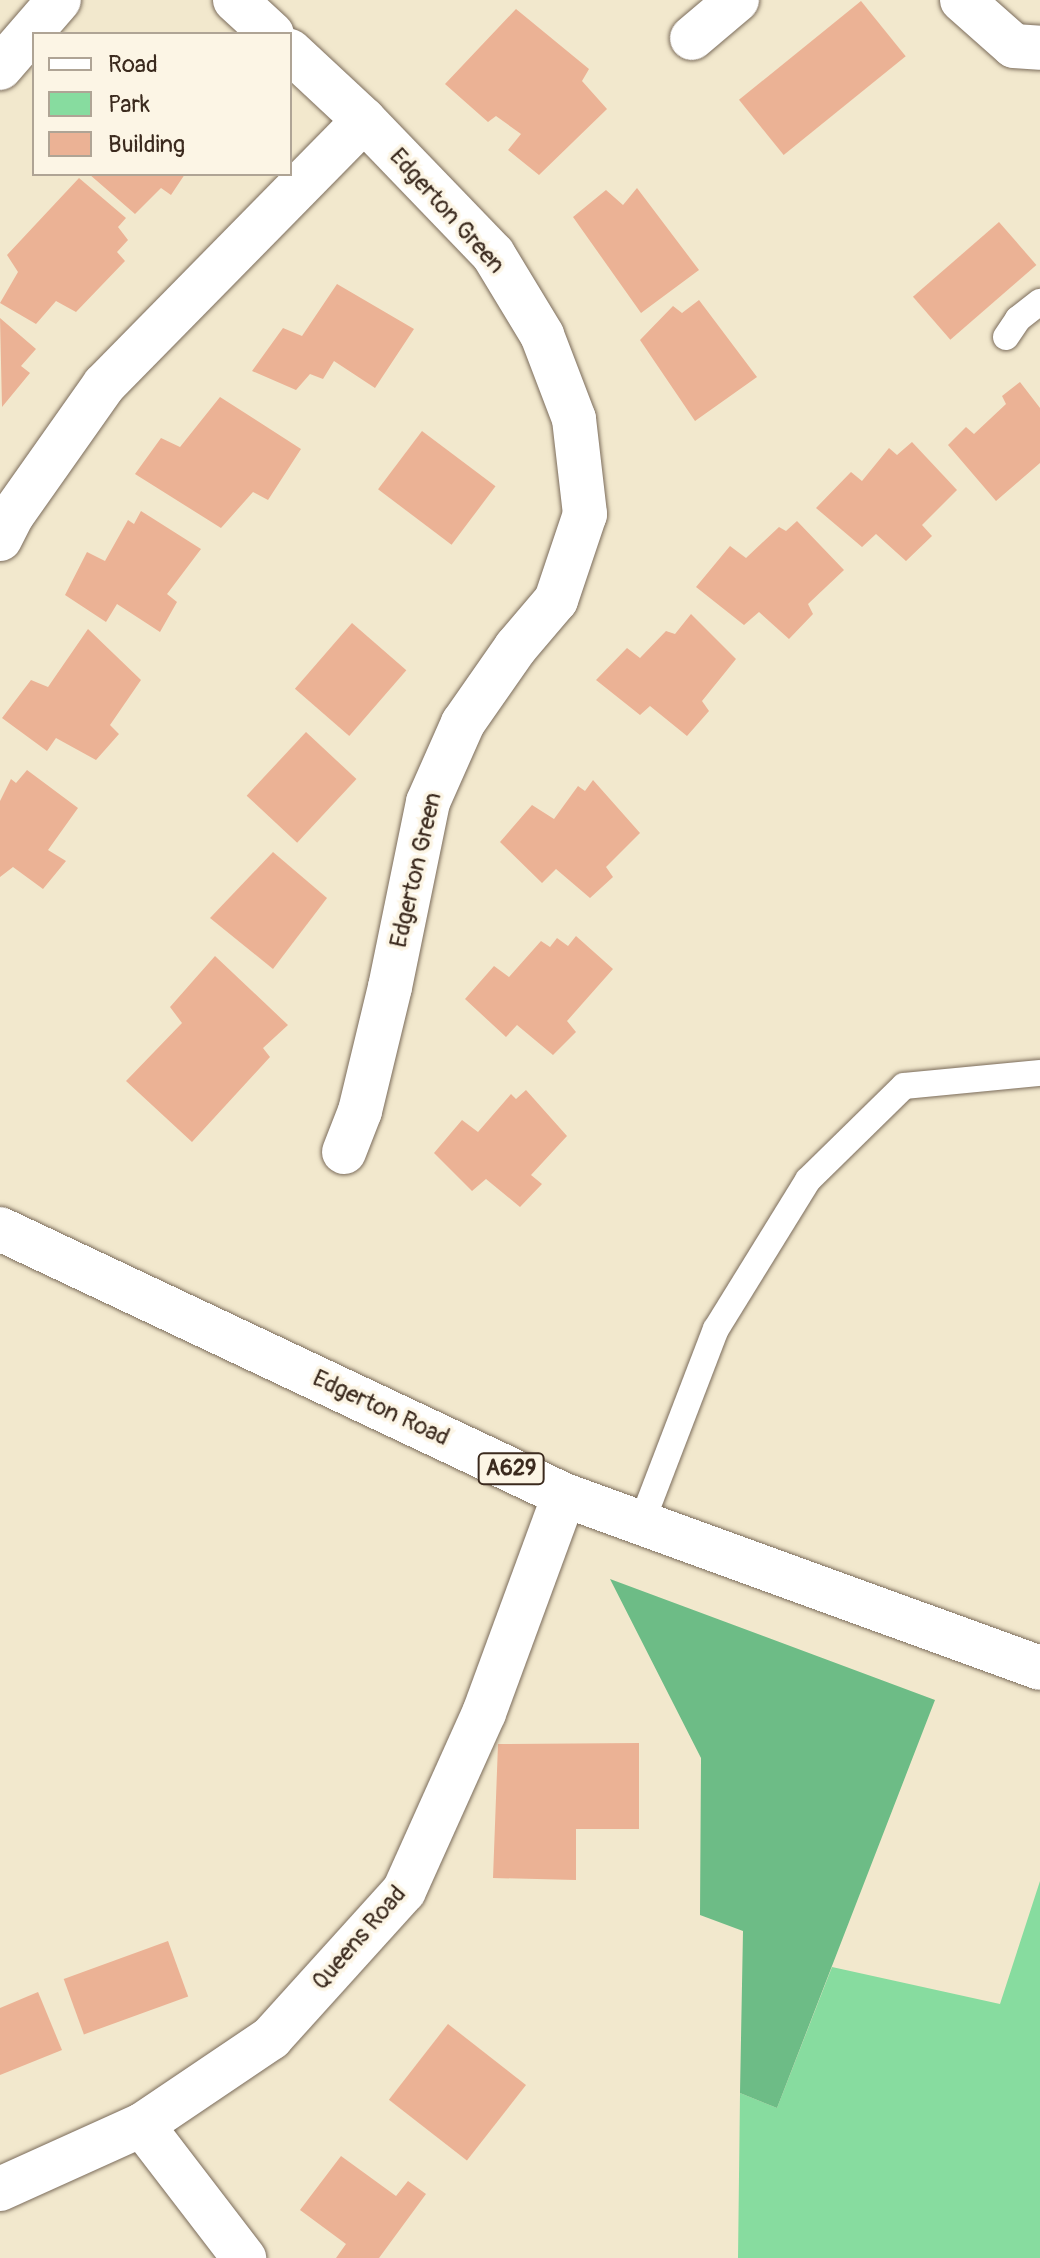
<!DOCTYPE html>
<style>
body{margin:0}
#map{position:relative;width:1040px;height:2258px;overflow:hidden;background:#f2e8cd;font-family:Pangolin,sans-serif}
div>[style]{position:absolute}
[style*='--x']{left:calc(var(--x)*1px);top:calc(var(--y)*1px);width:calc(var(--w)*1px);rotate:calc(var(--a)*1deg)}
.green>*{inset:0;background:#87dc9f}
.forest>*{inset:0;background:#6dbc86}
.building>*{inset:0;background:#ebb295;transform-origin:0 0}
.roads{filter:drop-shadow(0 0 2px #7b6c5b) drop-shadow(0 0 2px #7b6c5b)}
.lane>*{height:26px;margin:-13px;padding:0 13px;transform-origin:13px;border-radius:13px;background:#fff}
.street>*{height:44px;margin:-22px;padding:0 22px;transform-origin:22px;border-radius:22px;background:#fff}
.secondary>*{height:44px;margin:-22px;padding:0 22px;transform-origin:22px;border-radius:22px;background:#fff}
.highway>*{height:44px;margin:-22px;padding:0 22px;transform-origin:22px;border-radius:22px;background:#fff}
span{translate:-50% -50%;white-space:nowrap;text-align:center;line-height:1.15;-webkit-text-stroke:7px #fcf5e5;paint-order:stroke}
.shield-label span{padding:2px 6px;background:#fcf5e5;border:2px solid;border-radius:6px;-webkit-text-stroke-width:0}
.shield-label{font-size:22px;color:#3b2a1e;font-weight:700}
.street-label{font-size:24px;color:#3b2a1e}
.legend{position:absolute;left:32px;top:32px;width:260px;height:144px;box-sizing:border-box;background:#fcf5e5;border:2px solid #afa495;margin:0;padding:10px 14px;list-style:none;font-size:24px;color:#3b2a1e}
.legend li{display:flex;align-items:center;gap:16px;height:40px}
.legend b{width:40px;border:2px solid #afa495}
</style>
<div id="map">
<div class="green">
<i style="clip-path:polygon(1040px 1881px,1040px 2258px,738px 2258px,740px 2093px,777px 2108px,832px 1967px,1000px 2004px)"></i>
</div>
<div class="forest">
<i style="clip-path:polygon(610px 1579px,935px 1700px,777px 2108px,740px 2093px,743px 1931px,700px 1915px,701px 1758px)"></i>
</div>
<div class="building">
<i style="left:861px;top:1px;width:71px;height:157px;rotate:51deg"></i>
<i style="clip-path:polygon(516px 9px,589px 69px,582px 81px,607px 109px,539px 175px,508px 150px,521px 134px,496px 116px,488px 122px,445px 84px)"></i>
<i style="clip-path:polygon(89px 174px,185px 174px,171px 195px,161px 188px,135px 214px)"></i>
<i style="clip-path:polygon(79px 178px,126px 218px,118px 227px,128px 240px,117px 252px,125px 261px,76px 312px,56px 301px,36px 324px,0 303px,18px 272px,7px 255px)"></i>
<i style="clip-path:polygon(637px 188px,699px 270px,641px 313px,573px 217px,606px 190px,623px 205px)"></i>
<i style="left:999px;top:222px;width:57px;height:114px;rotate:49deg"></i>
<i style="clip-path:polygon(337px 284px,414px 329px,375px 388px,334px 361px,323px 379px,310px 374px,296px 390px,252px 371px,283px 328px,302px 336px)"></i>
<i style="clip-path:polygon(699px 300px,757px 377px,695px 421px,640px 340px,673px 306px,682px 313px)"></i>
<i style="clip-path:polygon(0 318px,36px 349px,21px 366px,30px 373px,2px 407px)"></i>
<i style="clip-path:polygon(1020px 382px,1040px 408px,1040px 463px,996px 501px,948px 445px,966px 427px,974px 434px,1006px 404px,1002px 396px)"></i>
<i style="clip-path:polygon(220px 397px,301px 449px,268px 500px,253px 492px,221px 528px,135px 474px,161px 438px,180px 447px)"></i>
<i style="left:422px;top:431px;width:92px;height:73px;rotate:37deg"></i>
<i style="clip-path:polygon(912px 442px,957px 490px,922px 525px,932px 536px,906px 561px,876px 534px,862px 547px,816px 508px,851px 472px,862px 481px,889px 448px,897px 455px)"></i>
<i style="clip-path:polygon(141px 511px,201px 549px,167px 594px,177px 602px,160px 632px,117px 604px,106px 622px,65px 595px,87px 552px,105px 561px,128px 520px,134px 524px)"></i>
<i style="clip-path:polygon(797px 521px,844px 570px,808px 604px,813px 614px,789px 639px,759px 612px,744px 625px,696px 587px,730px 546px,746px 558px,779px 527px,786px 531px)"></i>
<i style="clip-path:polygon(691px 614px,736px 659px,702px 701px,709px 711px,687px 736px,650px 706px,640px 715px,596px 680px,627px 648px,640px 658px,666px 631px,675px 634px)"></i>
<i style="left:352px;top:623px;width:72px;height:87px;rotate:41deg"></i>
<i style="clip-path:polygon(88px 629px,141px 680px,110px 725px,119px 734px,96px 760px,56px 738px,47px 751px,2px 718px,31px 680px,48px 687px)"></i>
<i style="left:306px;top:732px;width:69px;height:87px;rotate:43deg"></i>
<i style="clip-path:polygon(27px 770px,78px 808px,48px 850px,66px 861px,43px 889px,13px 867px,0 877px,0 801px,11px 779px,16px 783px)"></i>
<i style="clip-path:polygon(593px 780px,640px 833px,606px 867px,613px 877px,590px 898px,556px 869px,542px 883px,500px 842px,532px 805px,554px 819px,578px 786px,585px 791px)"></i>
<i style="clip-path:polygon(273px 852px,327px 898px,273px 969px,210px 918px)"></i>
<i style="clip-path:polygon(576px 936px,613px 969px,567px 1021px,576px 1032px,553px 1055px,517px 1025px,506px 1037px,465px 999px,494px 966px,509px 977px,541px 941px,550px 947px,557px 938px,568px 946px)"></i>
<i style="clip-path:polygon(215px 956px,288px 1025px,263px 1048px,270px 1057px,192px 1142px,126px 1081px,182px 1023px,170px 1007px)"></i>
<i style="clip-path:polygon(526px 1090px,567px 1136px,531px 1175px,542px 1184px,520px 1207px,486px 1179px,472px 1191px,434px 1153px,462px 1120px,478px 1132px,511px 1094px,516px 1099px)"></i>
<i style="clip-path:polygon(639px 1743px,639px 1829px,576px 1829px,576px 1880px,493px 1878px,498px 1744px)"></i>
<i style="left:168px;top:1941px;width:59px;height:111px;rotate:70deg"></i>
<i style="clip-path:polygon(38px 1992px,62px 2050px,0 2075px,0 2008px)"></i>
<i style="left:448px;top:2024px;width:99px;height:96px;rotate:38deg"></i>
<i style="clip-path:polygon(341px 2156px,396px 2196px,408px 2181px,426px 2194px,379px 2258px,336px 2258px,346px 2244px,300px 2210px)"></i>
</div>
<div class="roads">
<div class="lane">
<i style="--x:1006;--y:337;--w:22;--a:-56"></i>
<i style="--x:1018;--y:319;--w:28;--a:-38"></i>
<i style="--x:641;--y:1524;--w:209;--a:-69"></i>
<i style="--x:716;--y:1329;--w:175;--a:-58.3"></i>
<i style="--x:808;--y:1180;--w:134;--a:-44.4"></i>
<i style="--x:904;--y:1086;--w:137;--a:-5.5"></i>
</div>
<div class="street">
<i style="--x:235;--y:0;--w:50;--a:42.6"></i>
<i style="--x:962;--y:0;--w:69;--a:41.5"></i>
<i style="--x:1014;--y:46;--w:26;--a:4"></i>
<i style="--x:692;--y:38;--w:59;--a:-40.2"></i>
<i style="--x:290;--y:51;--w:101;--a:43"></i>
<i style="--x:364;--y:120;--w:186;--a:46.1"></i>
<i style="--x:493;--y:254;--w:95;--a:58.8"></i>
<i style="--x:542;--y:335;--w:90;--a:69.1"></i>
<i style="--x:574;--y:419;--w:96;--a:83.4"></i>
<i style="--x:585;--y:514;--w:91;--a:108.6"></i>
<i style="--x:556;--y:600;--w:62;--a:130.4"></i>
<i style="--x:516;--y:647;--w:93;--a:124.9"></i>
<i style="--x:463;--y:723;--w:86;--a:113.9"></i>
<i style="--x:428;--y:802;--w:189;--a:101.6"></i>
<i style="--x:390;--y:987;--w:128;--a:103.6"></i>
<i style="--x:360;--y:1111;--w:44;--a:111.3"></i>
<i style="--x:0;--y:539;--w:28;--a:-63"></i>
<i style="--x:13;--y:514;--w:158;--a:-54.8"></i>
<i style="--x:104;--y:385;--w:371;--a:-45.5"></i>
<i style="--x:142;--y:2125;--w:168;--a:52.5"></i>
<i style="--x:0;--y:2189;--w:156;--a:-24.3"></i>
<i style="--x:142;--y:2125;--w:156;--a:-34"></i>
<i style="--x:271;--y:2038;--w:198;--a:-47.9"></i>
<i style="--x:404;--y:1891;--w:195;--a:-65.8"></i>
<i style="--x:484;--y:1713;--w:232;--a:-69.8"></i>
</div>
<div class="secondary">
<i style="--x:0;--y:68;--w:90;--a:-49.1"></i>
</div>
<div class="highway">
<i style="--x:0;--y:1229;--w:624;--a:25.25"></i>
<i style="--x:564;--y:1495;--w:506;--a:19.97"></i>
</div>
</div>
<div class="shield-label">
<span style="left:511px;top:1469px">A629</span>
</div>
<div class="street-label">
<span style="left:447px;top:211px;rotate:48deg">Edgerton Green</span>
<span style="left:416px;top:870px;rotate:-77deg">Edgerton Green</span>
<span style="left:381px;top:1408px;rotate:25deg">Edgerton Road</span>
<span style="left:359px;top:1938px;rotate:-49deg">Queens Road</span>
</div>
<ul class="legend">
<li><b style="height:10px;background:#fff"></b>Road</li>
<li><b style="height:22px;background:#87dc9f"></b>Park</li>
<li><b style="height:22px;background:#ebb295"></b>Building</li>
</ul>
</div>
